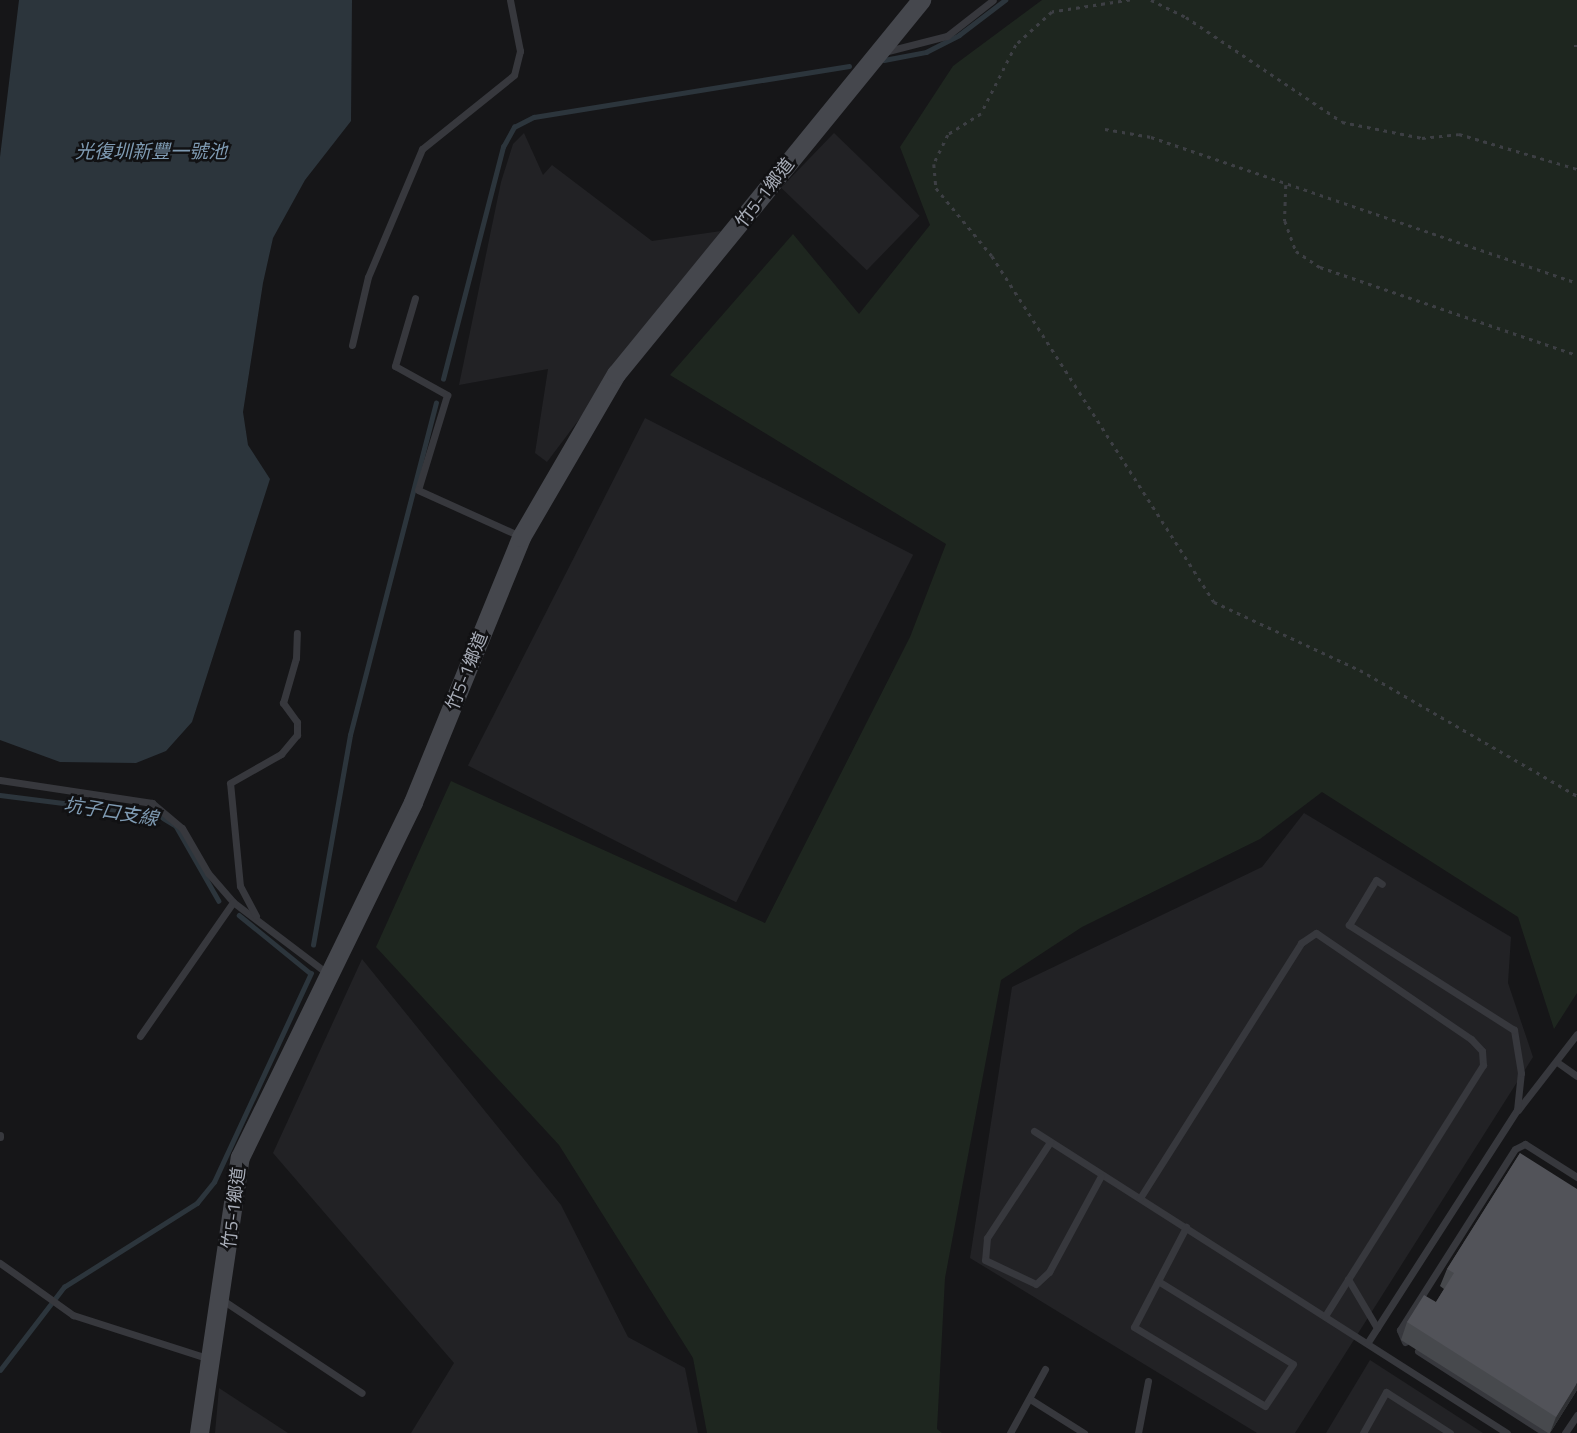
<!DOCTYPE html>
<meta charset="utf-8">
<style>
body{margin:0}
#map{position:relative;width:1577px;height:1433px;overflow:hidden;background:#161618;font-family:"Titillium Web","Noto Sans TC",sans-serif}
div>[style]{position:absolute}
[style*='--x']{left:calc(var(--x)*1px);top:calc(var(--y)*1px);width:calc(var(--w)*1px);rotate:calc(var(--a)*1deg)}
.built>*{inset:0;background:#222225;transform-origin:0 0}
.green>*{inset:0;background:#1e261f}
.water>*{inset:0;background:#2c353c}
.stream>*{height:4.5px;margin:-2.25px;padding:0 2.25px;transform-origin:2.25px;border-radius:2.25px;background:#2c353c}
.path>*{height:2.5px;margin-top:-1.25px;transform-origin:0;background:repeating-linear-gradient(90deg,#3d3f44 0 3.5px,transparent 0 8.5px)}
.lane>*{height:7px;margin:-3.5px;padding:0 3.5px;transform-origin:3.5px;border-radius:3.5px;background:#37383d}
.secondary>*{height:19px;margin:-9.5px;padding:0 9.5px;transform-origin:9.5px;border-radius:9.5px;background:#45474d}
.wall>*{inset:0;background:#47494d}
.shaded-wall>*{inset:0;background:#2f3033}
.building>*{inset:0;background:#525359}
span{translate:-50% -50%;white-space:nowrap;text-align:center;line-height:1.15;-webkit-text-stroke:5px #111113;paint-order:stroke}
.street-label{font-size:18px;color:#a8adb8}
.water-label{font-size:19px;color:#7f9bb3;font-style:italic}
</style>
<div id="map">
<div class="built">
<i style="clip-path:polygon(524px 133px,543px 175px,552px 165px,652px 241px,721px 231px,547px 462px,535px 453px,548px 369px,459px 385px,501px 182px,513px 144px)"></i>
<i style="left:834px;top:133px;width:119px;height:76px;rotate:44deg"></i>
<i style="left:645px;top:418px;width:301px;height:390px;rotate:27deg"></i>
<i style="clip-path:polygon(1304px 813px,1511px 937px,1508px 983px,1533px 1057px,1295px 1433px,1257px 1433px,970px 1258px,1012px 987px,1262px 867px)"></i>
<i style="clip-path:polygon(362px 959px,561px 1205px,628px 1337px,685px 1368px,698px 1433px,411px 1433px,454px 1363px,273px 1153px)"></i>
<i style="clip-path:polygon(1370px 1360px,1483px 1433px,1326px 1433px)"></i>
<i style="clip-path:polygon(219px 1388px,288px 1433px,215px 1433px)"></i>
</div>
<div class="green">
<i style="clip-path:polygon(1042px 0,1577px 0,1577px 993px,1554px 1029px,1518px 917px,1322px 792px,1260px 839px,1082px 927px,1001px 980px,945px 1278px,937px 1429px,942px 1433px,707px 1433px,693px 1358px,559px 1145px,376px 947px,451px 781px,765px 923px,910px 637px,946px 544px,670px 375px,793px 234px,859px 314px,930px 225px,900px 147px,953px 66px)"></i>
</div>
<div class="water">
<i style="clip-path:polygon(19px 0,352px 0,351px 121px,305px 180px,273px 238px,263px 283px,243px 412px,248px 445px,270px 479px,192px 722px,166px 751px,136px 763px,60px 762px,0 740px,0 157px)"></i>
</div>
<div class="stream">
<i style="--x:884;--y:60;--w:43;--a:-10.8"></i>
<i style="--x:926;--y:52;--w:37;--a:-27"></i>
<i style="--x:959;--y:35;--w:58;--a:-37.3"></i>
<i style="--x:443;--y:379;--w:240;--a:-75.5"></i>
<i style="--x:503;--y:147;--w:23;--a:-61"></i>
<i style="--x:514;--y:127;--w:22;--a:-27"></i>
<i style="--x:534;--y:117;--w:319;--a:-9.2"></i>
<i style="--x:0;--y:795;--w:159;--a:7.2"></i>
<i style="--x:158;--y:815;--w:21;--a:31"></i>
<i style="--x:176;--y:826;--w:86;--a:60.2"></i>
<i style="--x:239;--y:915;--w:92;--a:39.2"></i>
<i style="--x:313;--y:945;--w:213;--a:-80"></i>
<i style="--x:350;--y:735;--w:343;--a:-75.5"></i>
<i style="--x:0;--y:1370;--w:105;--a:-52.4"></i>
<i style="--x:64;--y:1287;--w:157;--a:-32.3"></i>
<i style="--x:197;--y:1203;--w:27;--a:-51"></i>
<i style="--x:214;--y:1182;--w:230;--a:-65.1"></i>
</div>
<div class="path">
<i style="--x:1130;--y:0;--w:79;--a:171.3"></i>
<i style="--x:1052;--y:12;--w:49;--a:137.5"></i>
<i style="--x:1016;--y:45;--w:77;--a:116.9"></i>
<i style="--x:981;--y:114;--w:39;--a:148"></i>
<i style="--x:948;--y:135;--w:32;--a:116"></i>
<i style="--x:934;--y:164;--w:24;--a:85"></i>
<i style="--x:936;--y:188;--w:88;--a:50.5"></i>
<i style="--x:992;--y:256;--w:411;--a:57.3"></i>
<i style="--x:1214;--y:602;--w:161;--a:25"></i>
<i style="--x:1360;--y:670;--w:251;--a:30.1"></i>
<i style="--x:1151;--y:0;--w:39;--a:26"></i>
<i style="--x:1186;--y:17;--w:188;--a:33.9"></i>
<i style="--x:1342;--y:122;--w:82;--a:11.3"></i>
<i style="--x:1422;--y:138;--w:37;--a:-6"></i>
<i style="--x:1459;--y:134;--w:123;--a:16.5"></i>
<i style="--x:1574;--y:46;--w:3;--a:0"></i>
<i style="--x:1105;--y:129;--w:47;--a:9.9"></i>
<i style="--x:1151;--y:137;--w:450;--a:18.9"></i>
<i style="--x:1286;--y:185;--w:36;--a:92"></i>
<i style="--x:1285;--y:221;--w:32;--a:70"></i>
<i style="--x:1296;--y:251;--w:29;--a:34"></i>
<i style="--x:1320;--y:267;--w:272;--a:18.9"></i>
</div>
<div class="lane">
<i style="--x:884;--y:52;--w:65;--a:-14.3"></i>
<i style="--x:947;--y:36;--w:58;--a:-38"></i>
<i style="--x:415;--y:298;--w:71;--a:106.4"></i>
<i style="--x:395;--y:366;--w:60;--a:29.1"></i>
<i style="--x:447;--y:395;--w:99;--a:107"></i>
<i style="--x:418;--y:490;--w:112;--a:24.3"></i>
<i style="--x:352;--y:345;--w:70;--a:-76.8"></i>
<i style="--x:368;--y:277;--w:139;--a:-67.1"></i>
<i style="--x:422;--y:149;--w:118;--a:-38.8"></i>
<i style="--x:514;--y:75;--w:25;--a:-76"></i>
<i style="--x:520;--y:51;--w:52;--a:-101.1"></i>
<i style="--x:0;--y:780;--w:154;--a:8.6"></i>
<i style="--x:152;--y:803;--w:39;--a:40"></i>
<i style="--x:182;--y:828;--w:52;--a:60"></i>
<i style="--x:208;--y:873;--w:38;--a:49"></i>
<i style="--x:233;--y:902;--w:118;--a:37.1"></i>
<i style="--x:256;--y:916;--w:34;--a:-118"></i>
<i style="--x:240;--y:886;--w:103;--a:-95.5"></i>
<i style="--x:230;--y:783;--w:59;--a:-29.6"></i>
<i style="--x:281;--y:754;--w:25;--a:-50"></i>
<i style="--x:297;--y:735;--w:13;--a:-90"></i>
<i style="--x:297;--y:722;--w:24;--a:-126"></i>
<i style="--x:283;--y:703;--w:47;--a:-73.9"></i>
<i style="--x:296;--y:658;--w:25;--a:-88"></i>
<i style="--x:140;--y:1036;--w:163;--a:-55.2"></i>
<i style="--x:1557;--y:1062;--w:24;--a:35"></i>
<i style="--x:1518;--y:1110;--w:96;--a:-52.2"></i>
<i style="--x:1034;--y:1131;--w:561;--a:32.56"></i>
<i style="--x:0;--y:1135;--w:2;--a:90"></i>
<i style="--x:1050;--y:1142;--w:115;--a:123.3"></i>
<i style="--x:987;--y:1238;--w:22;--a:95"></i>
<i style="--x:985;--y:1260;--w:56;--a:25.2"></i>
<i style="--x:1036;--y:1284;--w:18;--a:-43"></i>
<i style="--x:1049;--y:1272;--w:109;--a:-61.6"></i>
<i style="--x:1140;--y:1198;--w:302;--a:-57.7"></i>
<i style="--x:1301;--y:943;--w:18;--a:-34"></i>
<i style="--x:1316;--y:933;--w:188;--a:34.4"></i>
<i style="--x:1471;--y:1039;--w:16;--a:47"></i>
<i style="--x:1482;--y:1051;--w:14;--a:86"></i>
<i style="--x:1483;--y:1065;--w:297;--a:122.2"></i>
<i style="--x:0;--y:1263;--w:90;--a:35.5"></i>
<i style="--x:73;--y:1315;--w:141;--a:17.8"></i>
<i style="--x:1348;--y:1279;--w:57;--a:59.4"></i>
<i style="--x:1158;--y:1281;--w:158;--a:31.6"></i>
<i style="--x:1293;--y:1364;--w:50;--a:123.7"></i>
<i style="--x:1265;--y:1406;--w:153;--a:-148.9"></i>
<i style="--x:1134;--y:1327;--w:113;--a:-62.5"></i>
<i style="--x:221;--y:1299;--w:169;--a:33.7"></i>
<i style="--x:1368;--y:1342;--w:276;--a:-57.3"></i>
<i style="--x:1517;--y:1110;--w:37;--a:-84"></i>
<i style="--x:1521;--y:1073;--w:44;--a:-99.2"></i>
<i style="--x:1514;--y:1030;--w:196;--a:-147.5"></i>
<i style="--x:1349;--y:925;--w:52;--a:-59"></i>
<i style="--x:1376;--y:880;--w:7;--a:34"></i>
<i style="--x:1405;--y:1342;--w:13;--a:-113"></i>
<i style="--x:1400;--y:1330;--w:214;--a:-57.6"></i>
<i style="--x:1515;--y:1149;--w:11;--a:-27"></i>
<i style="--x:1525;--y:1144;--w:62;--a:32.4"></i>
<i style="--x:1418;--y:1351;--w:151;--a:32.8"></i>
<i style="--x:1030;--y:1399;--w:64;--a:32.2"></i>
<i style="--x:1010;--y:1433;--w:73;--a:-61.3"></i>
<i style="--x:1138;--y:1433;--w:53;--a:-79.1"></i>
<i style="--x:1363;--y:1433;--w:47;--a:-60.7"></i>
<i style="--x:1386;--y:1392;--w:76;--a:32.6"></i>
<i style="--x:1565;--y:1433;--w:22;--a:-56"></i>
</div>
<div class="secondary">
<i style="--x:199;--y:1433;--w:279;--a:-81.6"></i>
<i style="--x:240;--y:1157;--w:395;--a:-64"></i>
<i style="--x:413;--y:802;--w:286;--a:-67.8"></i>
<i style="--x:521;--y:537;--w:189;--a:-59.8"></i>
<i style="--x:616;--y:374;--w:483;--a:-50.8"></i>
</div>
<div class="wall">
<i style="clip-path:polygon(1520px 1153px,1577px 1390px,1550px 1433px,1548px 1433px,1401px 1340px,1407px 1322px,1436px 1302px,1444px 1289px,1440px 1286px,1447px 1269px)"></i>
</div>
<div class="shaded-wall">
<i style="clip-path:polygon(1577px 1383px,1577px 1390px,1550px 1433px,1556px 1417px)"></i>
</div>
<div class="building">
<i style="clip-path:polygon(1520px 1153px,1577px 1189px,1577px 1383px,1556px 1417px,1407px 1322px,1424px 1295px,1436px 1302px,1454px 1273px,1447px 1269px)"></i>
</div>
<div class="street-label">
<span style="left:765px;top:193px;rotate:-52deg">竹5-1鄉道</span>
<span style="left:467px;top:671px;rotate:-68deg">竹5-1鄉道</span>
<span style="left:234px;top:1208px;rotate:-83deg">竹5-1鄉道</span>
</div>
<div class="water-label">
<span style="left:151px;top:151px">光復圳新豐一號池</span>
<span style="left:111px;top:811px;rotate:9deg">坑子口支線</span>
</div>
</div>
